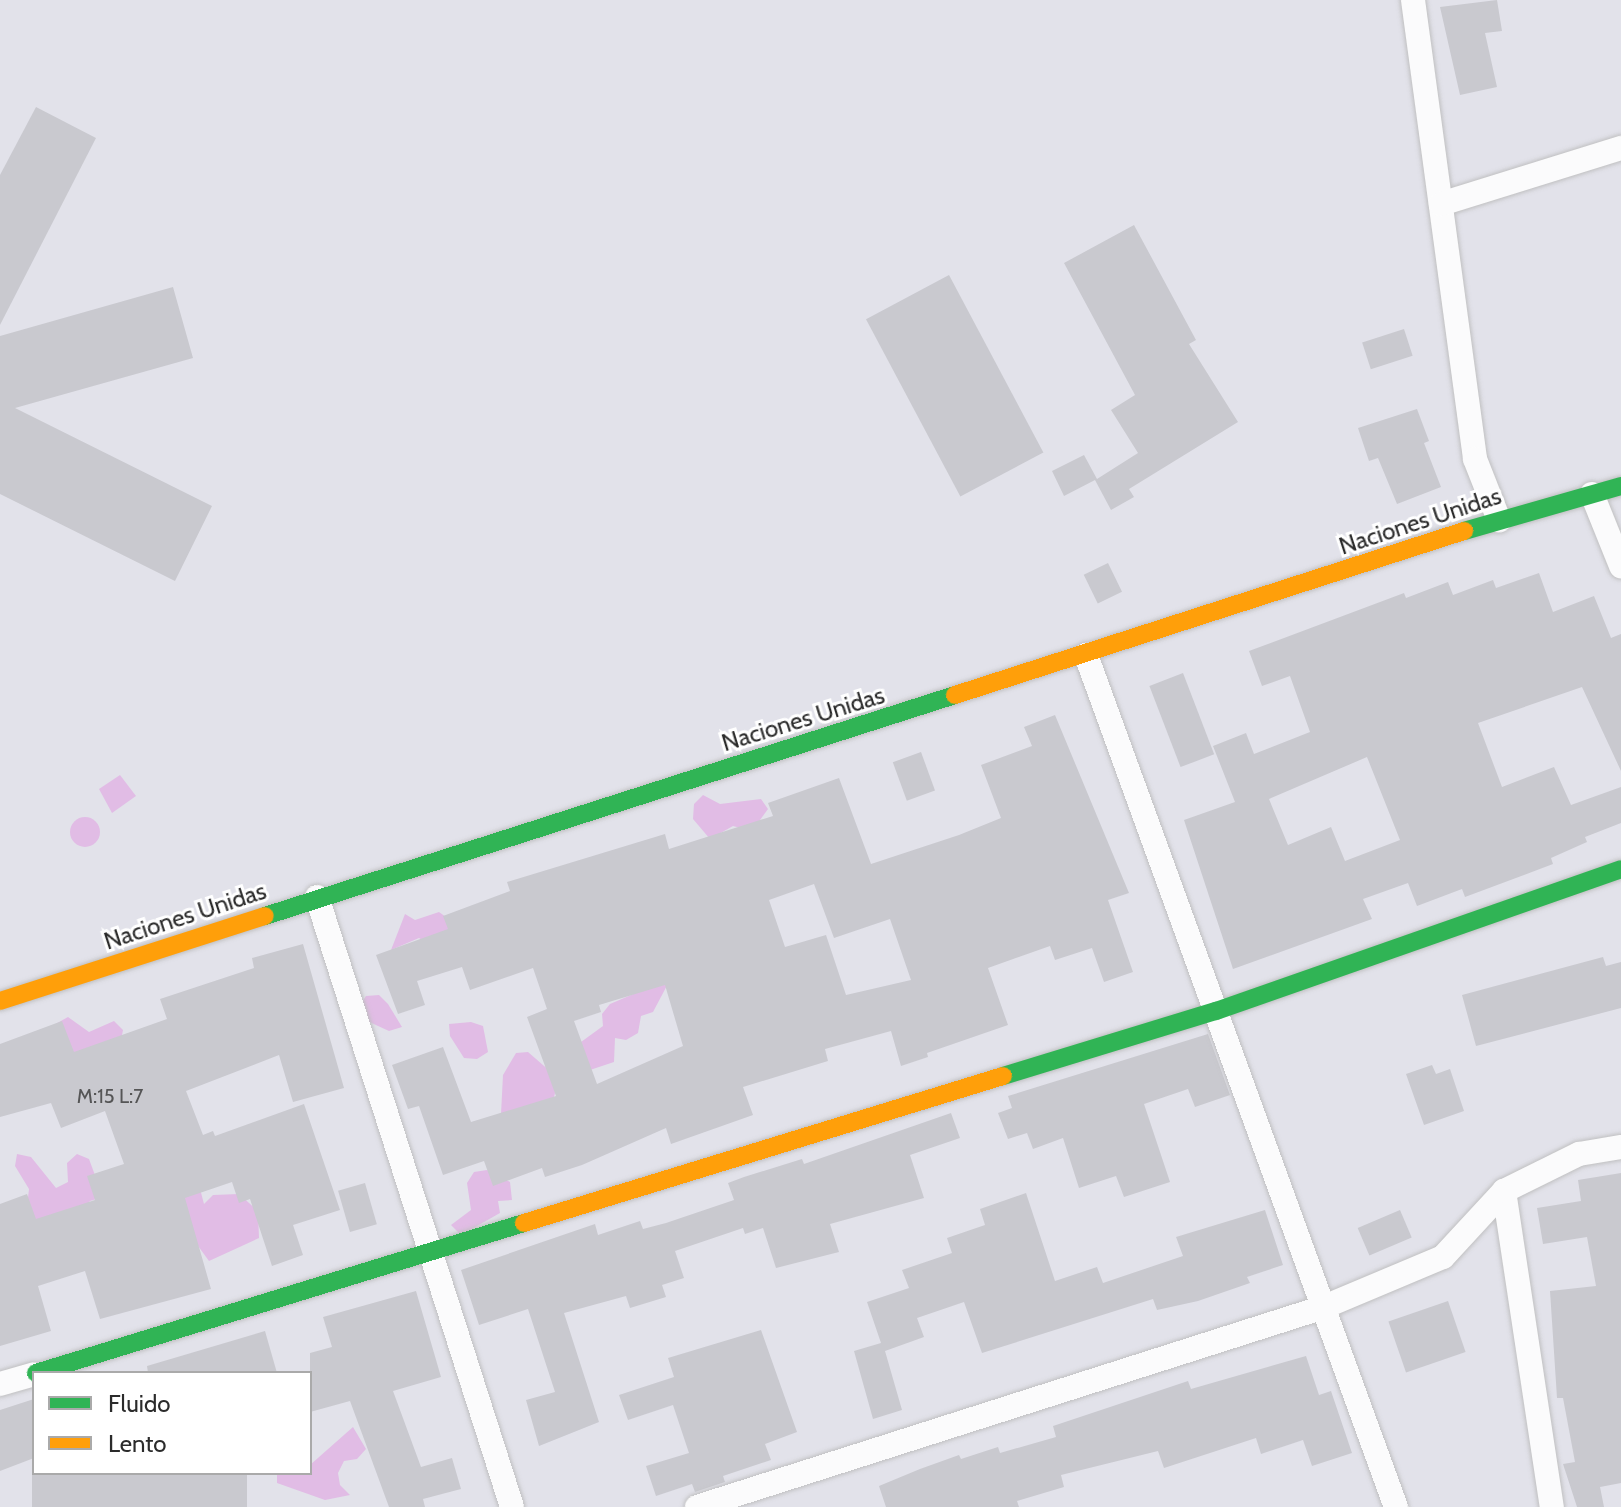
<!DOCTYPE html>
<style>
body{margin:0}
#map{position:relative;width:1621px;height:1507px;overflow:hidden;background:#e2e2ea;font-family:Cabin,sans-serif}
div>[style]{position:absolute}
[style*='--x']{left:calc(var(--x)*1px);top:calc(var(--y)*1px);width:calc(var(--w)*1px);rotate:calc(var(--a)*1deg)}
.green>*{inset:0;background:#e1bce5}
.round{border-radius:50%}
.building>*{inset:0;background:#c9c9cf;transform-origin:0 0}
.roads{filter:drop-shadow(0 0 2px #c0c0c1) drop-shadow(0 0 2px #c0c0c1)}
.street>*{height:24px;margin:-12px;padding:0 12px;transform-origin:12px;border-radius:12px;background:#fbfbfc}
.fast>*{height:18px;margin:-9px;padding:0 9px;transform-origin:9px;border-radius:9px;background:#30b455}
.slow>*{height:18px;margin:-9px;padding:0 9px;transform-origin:9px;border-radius:9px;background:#ff9f0a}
span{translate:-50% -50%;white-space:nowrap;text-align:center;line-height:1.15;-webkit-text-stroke:6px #fff;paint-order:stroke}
.number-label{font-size:20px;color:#555556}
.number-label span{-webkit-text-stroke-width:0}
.street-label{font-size:24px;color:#2b2b2b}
.legend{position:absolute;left:32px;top:1371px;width:280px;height:104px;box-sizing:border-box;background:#fff;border:2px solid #aaa;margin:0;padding:10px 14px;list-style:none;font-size:24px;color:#2b2b2b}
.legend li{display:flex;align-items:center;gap:16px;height:40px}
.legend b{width:40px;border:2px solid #aaa}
</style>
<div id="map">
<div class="green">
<i style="clip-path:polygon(120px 775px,136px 796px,112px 813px,99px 789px)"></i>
<i style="clip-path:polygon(703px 795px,720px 804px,761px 799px,768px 809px,752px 831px,733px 826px,710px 839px,693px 819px,694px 804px)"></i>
<i class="round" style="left:70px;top:817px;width:30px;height:30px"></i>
<i style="clip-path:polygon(439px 912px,450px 920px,451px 935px,430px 945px,419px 938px,391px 950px,405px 914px,415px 920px)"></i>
<i style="clip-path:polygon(671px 978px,653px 1012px,641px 1016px,638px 1033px,626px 1040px,615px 1038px,614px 1062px,590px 1070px,581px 1042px,603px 1026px,602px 1014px,610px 1004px)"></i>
<i style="clip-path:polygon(379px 995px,388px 1004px,402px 1027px,389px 1031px,365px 1020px,359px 1007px,366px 996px)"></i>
<i style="clip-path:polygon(68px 1017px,89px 1032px,114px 1021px,123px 1030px,119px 1050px,101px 1067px,25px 1041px)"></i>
<i style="clip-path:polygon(471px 1022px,483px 1026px,488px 1052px,477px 1059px,464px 1058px,450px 1036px,449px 1024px)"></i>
<i style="clip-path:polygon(528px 1052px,559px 1079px,552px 1104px,501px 1114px,503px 1075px,516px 1053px)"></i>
<i style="clip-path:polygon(17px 1154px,31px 1157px,56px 1188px,68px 1182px,67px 1163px,77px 1154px,89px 1159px,103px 1197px,90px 1201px,66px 1230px,54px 1232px,26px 1215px,29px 1189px,15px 1166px)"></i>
<i style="clip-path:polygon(487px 1170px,510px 1182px,512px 1200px,498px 1201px,500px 1213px,461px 1235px,451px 1225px,471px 1210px,467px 1183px,474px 1172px)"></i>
<i style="clip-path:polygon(150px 1180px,199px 1185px,204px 1204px,213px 1195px,239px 1194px,258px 1211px,259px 1238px,209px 1261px)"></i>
<i style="clip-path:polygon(353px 1427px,366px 1449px,357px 1459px,344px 1461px,338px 1473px,340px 1485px,350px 1495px,325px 1500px,277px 1483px,277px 1473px,310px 1473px,310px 1465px)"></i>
</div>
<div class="building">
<i style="clip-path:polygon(1497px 0,1502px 31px,1485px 33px,1497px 87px,1460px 95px,1440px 7px)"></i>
<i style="clip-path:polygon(36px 107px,96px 138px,0 325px,0 175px)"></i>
<i style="clip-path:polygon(1134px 225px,1196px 340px,1189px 344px,1238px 422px,1129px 489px,1134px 497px,1111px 510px,1095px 480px,1064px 496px,1052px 471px,1084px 455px,1097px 479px,1138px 453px,1111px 410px,1135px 395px,1064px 263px)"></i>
<i style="left:949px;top:275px;width:201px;height:94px;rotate:62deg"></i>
<i style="clip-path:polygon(173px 287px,193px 358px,15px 408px,212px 506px,175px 581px,0 494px,0 336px)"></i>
<i style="left:1404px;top:329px;width:28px;height:44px;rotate:72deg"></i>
<i style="clip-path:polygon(1417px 409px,1429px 441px,1424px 443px,1441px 487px,1397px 504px,1378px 458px,1369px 461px,1358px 428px)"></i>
<i style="left:1108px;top:563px;width:32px;height:27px;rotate:64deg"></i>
<i style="clip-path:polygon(evenodd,1539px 573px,1553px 612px,1594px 596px,1611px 638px,1621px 634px,1621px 771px,1582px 687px,1478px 723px,1502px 787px,1554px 767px,1571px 805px,1621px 787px,1621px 823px,1585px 837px,1587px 842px,1551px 858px,1553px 864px,1465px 897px,1462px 889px,1417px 906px,1408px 883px,1363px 899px,1372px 919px,1233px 969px,1184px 820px,1235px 802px,1213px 746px,1246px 733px,1254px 754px,1310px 732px,1290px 676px,1262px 686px,1249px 651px,1404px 593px,1406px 598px,1448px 582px,1453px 595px,1493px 580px,1496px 588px,1539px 573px,1367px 757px,1400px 840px,1345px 861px,1331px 827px,1288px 845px,1269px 799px,1367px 757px)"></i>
<i style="left:1183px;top:673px;width:87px;height:36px;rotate:69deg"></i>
<i style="clip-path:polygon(evenodd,1055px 715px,1129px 893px,1108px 900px,1133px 972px,1104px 982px,1092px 948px,1055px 960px,1050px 946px,988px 968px,1008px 1025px,927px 1053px,928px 1057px,901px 1066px,891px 1031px,825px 1049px,828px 1061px,743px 1087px,753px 1115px,671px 1144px,666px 1128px,582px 1165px,545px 1177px,542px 1168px,493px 1186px,484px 1161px,443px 1175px,419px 1106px,408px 1109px,392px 1065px,443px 1047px,471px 1122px,556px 1096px,527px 1017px,547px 1009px,533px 968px,470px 990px,462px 967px,417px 981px,425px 1005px,398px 1014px,376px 955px,448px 929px,443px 916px,510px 891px,507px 882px,665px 834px,669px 849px,773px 816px,768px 803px,839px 778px,871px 864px,959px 835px,1001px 818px,981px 765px,1032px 746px,1024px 727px,1055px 715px,814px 884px,834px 938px,890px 919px,911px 980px,846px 995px,826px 935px,785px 947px,769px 900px,814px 884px,1055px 715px,665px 985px,683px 1046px,597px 1084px,574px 1021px,601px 1012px,599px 1005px,665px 985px)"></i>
<i style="left:921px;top:752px;width:41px;height:30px;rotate:70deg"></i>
<i style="clip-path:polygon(303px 944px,344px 1088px,293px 1102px,279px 1055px,186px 1091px,203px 1135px,213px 1131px,215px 1136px,304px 1104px,340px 1210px,293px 1225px,303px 1255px,272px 1266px,250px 1199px,239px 1203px,232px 1182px,185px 1198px,211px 1289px,100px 1319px,85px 1271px,38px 1286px,51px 1331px,0 1346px,0 1204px,27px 1194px,36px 1219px,95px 1200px,87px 1176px,124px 1164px,105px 1111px,61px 1128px,51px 1103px,0 1117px,0 1044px,62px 1021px,74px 1052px,167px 1019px,160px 999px,254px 968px,252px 958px)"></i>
<i style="clip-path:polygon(1603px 957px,1606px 966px,1621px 962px,1621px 1008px,1476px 1046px,1462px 995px)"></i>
<i style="clip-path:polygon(1208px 1034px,1230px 1095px,1195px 1107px,1188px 1089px,1144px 1104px,1170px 1182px,1124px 1197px,1116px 1176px,1079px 1188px,1063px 1138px,1033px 1149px,1027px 1133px,1008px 1139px,998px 1113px,1012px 1108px,1008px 1096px)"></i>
<i style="clip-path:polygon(1432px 1065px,1436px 1074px,1450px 1069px,1464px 1111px,1424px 1125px,1406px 1074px)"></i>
<i style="clip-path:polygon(951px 1113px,960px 1138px,910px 1155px,924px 1198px,830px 1224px,839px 1252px,776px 1268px,763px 1228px,745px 1234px,743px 1228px,675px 1251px,684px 1278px,662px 1285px,666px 1297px,630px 1308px,626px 1296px,564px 1313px,599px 1422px,539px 1446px,526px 1400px,555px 1392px,528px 1309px,479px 1325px,461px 1270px,595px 1224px,598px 1235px,640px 1221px,643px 1229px,666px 1223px,734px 1200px,728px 1183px,744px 1177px,802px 1159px,804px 1164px)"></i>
<i style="clip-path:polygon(1621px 1173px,1621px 1483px,1600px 1487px,1604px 1507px,1577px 1507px,1563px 1464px,1575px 1462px,1563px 1398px,1557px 1398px,1550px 1291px,1596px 1286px,1587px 1237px,1543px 1244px,1537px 1208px,1581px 1201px,1578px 1180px)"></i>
<i style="left:365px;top:1183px;width:43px;height:28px;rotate:74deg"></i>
<i style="clip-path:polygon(1026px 1193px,1055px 1281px,1097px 1267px,1103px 1283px,1183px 1256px,1176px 1237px,1265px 1210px,1283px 1265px,1247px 1277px,1250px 1283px,1198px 1301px,1157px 1310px,1153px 1299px,982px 1353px,964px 1302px,917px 1318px,924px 1337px,885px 1351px,902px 1410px,873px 1419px,854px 1351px,881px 1343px,867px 1302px,909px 1288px,902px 1270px,952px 1253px,947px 1238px,985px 1225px,980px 1209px)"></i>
<i style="left:1400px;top:1210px;width:30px;height:46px;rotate:67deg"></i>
<i style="clip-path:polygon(416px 1291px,441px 1377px,393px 1391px,421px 1467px,452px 1458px,461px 1489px,423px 1499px,425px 1507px,389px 1507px,350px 1401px,310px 1412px,310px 1353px,332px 1347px,323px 1317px)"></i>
<i style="left:1448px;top:1301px;width:54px;height:63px;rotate:71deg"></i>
<i style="clip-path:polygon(761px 1330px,797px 1432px,765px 1444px,771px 1460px,723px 1476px,725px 1482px,695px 1492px,692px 1484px,656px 1496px,646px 1466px,689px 1453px,673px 1405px,628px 1420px,619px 1395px,674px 1377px,668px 1358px)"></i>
<i style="clip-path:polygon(265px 1331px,277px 1373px,148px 1373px,147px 1366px)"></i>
<i style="clip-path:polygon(1306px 1356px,1319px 1395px,1331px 1391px,1352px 1453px,1312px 1466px,1303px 1440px,1261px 1454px,1256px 1438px,1164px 1468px,1158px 1451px,1061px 1475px,1064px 1487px,1017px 1501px,1019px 1507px,886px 1507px,879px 1486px,920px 1469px,959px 1455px,961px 1459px,998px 1447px,1000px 1453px,1056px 1437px,1053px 1426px,1188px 1381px,1191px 1389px)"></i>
<i style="clip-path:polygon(34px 1399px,34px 1458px,0 1471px,0 1410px)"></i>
<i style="left:32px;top:1473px;width:215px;height:36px"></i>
</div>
<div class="roads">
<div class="street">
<i style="--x:1413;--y:0;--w:463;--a:82.3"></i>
<i style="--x:1475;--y:459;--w:66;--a:68.5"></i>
<i style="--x:1441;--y:204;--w:189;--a:-17.3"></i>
<i style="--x:1592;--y:494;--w:78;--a:68.1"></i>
<i style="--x:1086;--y:655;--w:907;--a:70.01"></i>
<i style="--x:317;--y:897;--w:640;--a:72.27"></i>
<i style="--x:1504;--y:1191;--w:320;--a:81.4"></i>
<i style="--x:0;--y:1384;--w:35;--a:-16"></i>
<i style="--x:697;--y:1507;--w:658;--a:-17.69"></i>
<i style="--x:1324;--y:1307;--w:129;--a:-22.8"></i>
<i style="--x:1443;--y:1257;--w:90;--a:-47.3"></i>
<i style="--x:1504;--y:1191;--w:84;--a:-26.3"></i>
<i style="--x:1579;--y:1154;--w:43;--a:-9.5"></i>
</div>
<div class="fast">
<i style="--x:1464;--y:531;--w:163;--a:-16"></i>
<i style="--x:265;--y:916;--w:725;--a:-17.76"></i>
<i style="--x:1003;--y:1076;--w:223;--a:-17"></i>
<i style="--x:1216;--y:1011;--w:429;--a:-19.3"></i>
<i style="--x:36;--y:1373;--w:511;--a:-17.09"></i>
</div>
<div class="slow">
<i style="--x:955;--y:695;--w:535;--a:-17.86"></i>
<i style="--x:0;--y:1001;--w:278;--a:-17.8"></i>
<i style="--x:524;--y:1223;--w:501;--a:-17.06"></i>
</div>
</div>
<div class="number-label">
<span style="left:110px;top:1096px">M:15 L:7</span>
</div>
<div class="street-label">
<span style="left:1420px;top:521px;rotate:-18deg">Naciones Unidas</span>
<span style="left:803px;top:719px;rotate:-17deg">Naciones Unidas</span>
<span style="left:185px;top:916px;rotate:-18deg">Naciones Unidas</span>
</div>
<ul class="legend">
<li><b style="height:10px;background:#30b455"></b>Fluido</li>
<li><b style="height:10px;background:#ff9f0a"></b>Lento</li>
</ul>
</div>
